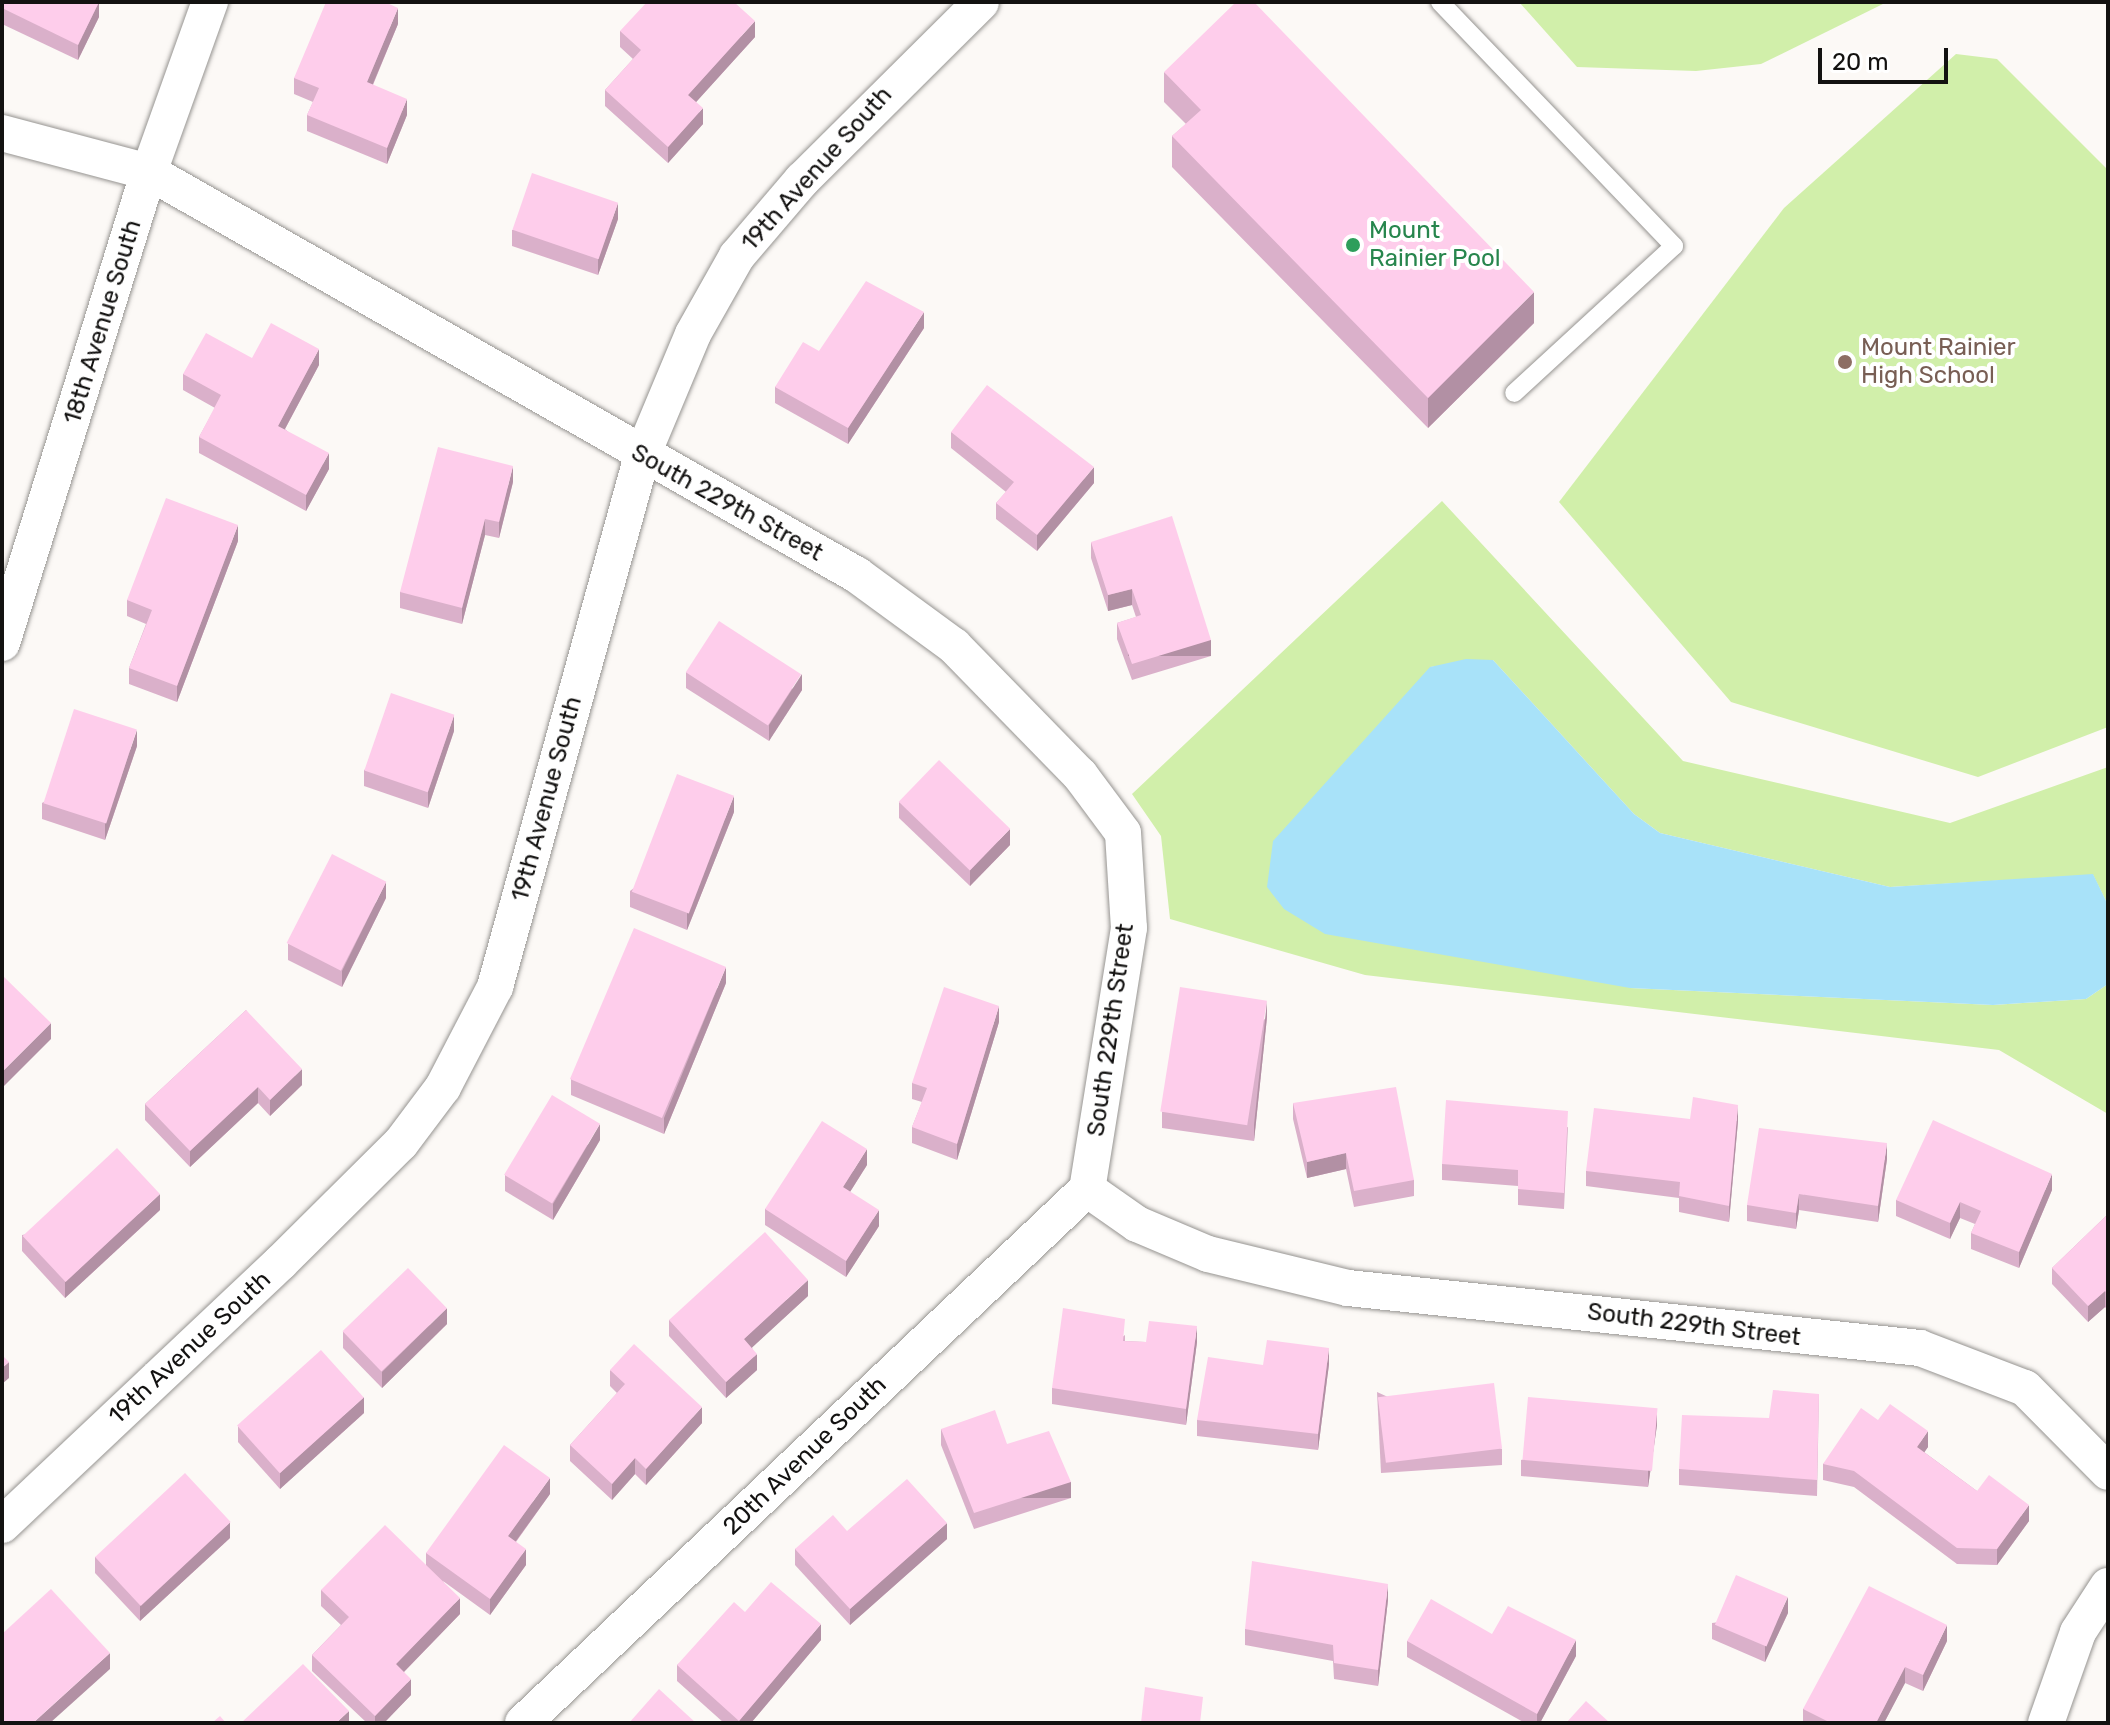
<!DOCTYPE html>
<style>
body{margin:0}
#map{position:relative;width:2110px;height:1725px;overflow:hidden;background:#fcf9f6;font-family:Rubik,sans-serif}
div>[style]{position:absolute}
[style*='--x']{left:calc(var(--x)*1px);top:calc(var(--y)*1px);width:calc(var(--w)*1px);rotate:calc(var(--a)*1deg)}
.green>*{inset:0;background:#d1efaa}
.water>*{inset:0;background:#a8e2f9}
.roads{filter:drop-shadow(0 0 2px #969491) drop-shadow(0 0 2px #969491)}
.service>*{height:18px;margin:-9px;padding:0 9px;transform-origin:9px;border-radius:9px;background:#fff}
.minor>*{height:36px;margin:-18px;padding:0 18px;transform-origin:18px;border-radius:18px;background:#fff}
.wall>*{inset:0;background:#dab0ca}
.shaded-wall>*{inset:0;background:#b290a4;transform-origin:0 0}
.building>*{inset:0;background:#fecdeb;transform-origin:0 0}
.dots>*{width:22px;height:22px;translate:-50% -50%;box-sizing:border-box;border:4px solid #fff;border-radius:50%}
span{translate:-50% -50%;white-space:nowrap;text-align:center;line-height:1.15;-webkit-text-stroke:8px #fff;paint-order:stroke}
.street-label{font-size:24px;color:#131211}
.leisure-label{font-size:24px;color:#27864d}
.left{translate:0 -50%;text-align:left}
.education-label{font-size:24px;color:#785e54}
.frame{position:absolute;inset:0;border:4px solid #131211;pointer-events:none}
.scale{position:absolute;left:1818px;top:48px;width:130px;height:36px;box-sizing:border-box;border:4px solid #131211;border-top:0;padding-left:10px;font-size:24px;line-height:28px;white-space:nowrap;color:#131211;-webkit-text-stroke:6px #fff;paint-order:stroke}
</style>
<div id="map">
<div class="green">
<i style="clip-path:polygon(1519px 2px,1887px 2px,1761px 64px,1696px 71px,1577px 67px)"></i>
<i style="clip-path:polygon(1956px 54px,1997px 59px,2108px 170px,2108px 727px,1978px 777px,1731px 702px,1559px 502px,1784px 208px)"></i>
<i style="clip-path:polygon(1442px 501px,1683px 761px,1950px 823px,2108px 767px,2108px 905px,2093px 875px,1890px 887px,1660px 833px,1634px 814px,1493px 660px,1430px 667px,1630px 988px,1993px 1005px,2086px 999px,2108px 984px,2108px 1114px,1999px 1050px,1365px 975px,1170px 919px,1161px 836px,1132px 794px)"></i>
</div>
<div class="water">
<i style="clip-path:polygon(1466px 659px,1493px 660px,1634px 814px,1660px 833px,1890px 887px,2093px 874px,2108px 905px,2108px 984px,2086px 999px,1993px 1005px,1630px 988px,1325px 934px,1284px 909px,1267px 887px,1273px 841px,1430px 667px)"></i>
</div>
<div class="roads">
<div class="service">
<i style="--x:1440;--y:2;--w:338;--a:46.2"></i>
<i style="--x:1674;--y:246;--w:217;--a:137.4"></i>
</div>
<div class="minor">
<i style="--x:2;--y:133;--w:152;--a:14.9"></i>
<i style="--x:149;--y:172;--w:815;--a:29.65"></i>
<i style="--x:857;--y:575;--w:120;--a:36.2"></i>
<i style="--x:954;--y:646;--w:180;--a:45.7"></i>
<i style="--x:1080;--y:775;--w:72;--a:53.4"></i>
<i style="--x:1123;--y:833;--w:95;--a:86.4"></i>
<i style="--x:1129;--y:928;--w:264;--a:99.1"></i>
<i style="--x:1087;--y:1189;--w:61;--a:35"></i>
<i style="--x:1137;--y:1224;--w:77;--a:22.9"></i>
<i style="--x:1208;--y:1254;--w:144;--a:13.7"></i>
<i style="--x:1348;--y:1288;--w:575;--a:5.99"></i>
<i style="--x:1920;--y:1348;--w:112;--a:20.9"></i>
<i style="--x:2025;--y:1388;--w:118;--a:45.3"></i>
<i style="--x:2;--y:643;--w:493;--a:-72.7"></i>
<i style="--x:149;--y:172;--w:181;--a:-70.3"></i>
<i style="--x:2;--y:1525;--w:382;--a:-43.3"></i>
<i style="--x:280;--y:1263;--w:170;--a:-44.8"></i>
<i style="--x:401;--y:1143;--w:70;--a:-53.1"></i>
<i style="--x:443;--y:1087;--w:113;--a:-62.5"></i>
<i style="--x:495;--y:987;--w:551;--a:-74.53"></i>
<i style="--x:642;--y:456;--w:132;--a:-67.3"></i>
<i style="--x:693;--y:334;--w:90;--a:-60.6"></i>
<i style="--x:737;--y:256;--w:100;--a:-49.5"></i>
<i style="--x:802;--y:180;--w:252;--a:-44.8"></i>
<i style="--x:523;--y:1723;--w:777;--a:-43.43"></i>
<i style="--x:2046;--y:1723;--w:96;--a:-70.6"></i>
<i style="--x:2078;--y:1632;--w:55;--a:-56.9"></i>
</div>
</div>
<div class="wall">
<i style="clip-path:polygon(2px 2px,99px 2px,99px 17px,78px 60px,2px 24px)"></i>
<i style="clip-path:polygon(398px 24px,373px 85px,407px 115px,387px 164px,307px 131px,307px 115px,313px 102px,294px 94px,294px 78px)"></i>
<i style="clip-path:polygon(620px 31px,755px 37px,696px 102px,703px 124px,668px 163px,605px 106px,605px 90px,633px 59px,620px 47px)"></i>
<i style="clip-path:polygon(1164px 72px,1534px 323px,1428px 428px,1172px 167px,1172px 136px,1186px 124px,1164px 102px)"></i>
<i style="clip-path:polygon(618px 219px,598px 275px,512px 246px,512px 230px)"></i>
<i style="clip-path:polygon(924px 328px,848px 444px,775px 403px,775px 387px,819px 351px)"></i>
<i style="clip-path:polygon(252px 358px,319px 365px,285px 429px,329px 469px,306px 511px,199px 453px,199px 437px,215px 408px,183px 390px,183px 374px)"></i>
<i style="clip-path:polygon(951px 432px,1094px 483px,1037px 551px,996px 519px,996px 503px,1006px 492px,951px 448px)"></i>
<i style="clip-path:polygon(513px 482px,499px 538px,485px 535px,462px 624px,400px 608px,400px 592px)"></i>
<i style="clip-path:polygon(238px 541px,177px 702px,129px 684px,129px 668px,146px 624px,127px 616px,127px 600px)"></i>
<i style="clip-path:polygon(1091px 542px,1211px 656px,1132px 680px,1117px 639px,1117px 623px,1136px 617px,1132px 605px,1108px 611px,1091px 558px)"></i>
<i style="clip-path:polygon(686px 672px,802px 690px,769px 741px,686px 688px)"></i>
<i style="clip-path:polygon(454px 731px,428px 808px,364px 786px,364px 770px)"></i>
<i style="clip-path:polygon(137px 746px,105px 840px,42px 819px,42px 803px)"></i>
<i style="clip-path:polygon(899px 802px,1010px 845px,970px 886px,899px 818px)"></i>
<i style="clip-path:polygon(734px 812px,687px 930px,630px 907px,630px 891px)"></i>
<i style="clip-path:polygon(386px 898px,342px 987px,288px 960px,288px 944px)"></i>
<i style="clip-path:polygon(726px 983px,664px 1134px,571px 1095px,571px 1079px)"></i>
<i style="clip-path:polygon(246px 1010px,302px 1085px,270px 1116px,258px 1103px,190px 1167px,145px 1120px,145px 1104px)"></i>
<i style="clip-path:polygon(1267px 1017px,1254px 1141px,1162px 1128px,1162px 1112px)"></i>
<i style="clip-path:polygon(999px 1022px,957px 1160px,912px 1143px,912px 1127px,922px 1102px,912px 1099px,912px 1083px)"></i>
<i style="clip-path:polygon(1293px 1103px,1414px 1180px,1414px 1196px,1354px 1207px,1346px 1169px,1307px 1178px,1293px 1119px)"></i>
<i style="clip-path:polygon(1690px 1119px,1738px 1121px,1729px 1222px,1679px 1212px,1679px 1198px,1586px 1186px,1586px 1171px)"></i>
<i style="clip-path:polygon(1568px 1127px,1564px 1209px,1518px 1205px,1518px 1186px,1442px 1180px,1442px 1164px)"></i>
<i style="clip-path:polygon(600px 1140px,553px 1220px,505px 1191px,505px 1175px)"></i>
<i style="clip-path:polygon(1887px 1159px,1878px 1222px,1799px 1210px,1796px 1229px,1747px 1221px,1747px 1205px)"></i>
<i style="clip-path:polygon(867px 1165px,850px 1192px,879px 1226px,846px 1277px,765px 1225px,765px 1209px)"></i>
<i style="clip-path:polygon(2052px 1190px,2019px 1268px,1971px 1249px,1971px 1233px,1975px 1224px,1960px 1218px,1950px 1239px,1896px 1216px,1896px 1200px)"></i>
<i style="clip-path:polygon(160px 1210px,65px 1298px,22px 1251px,22px 1235px)"></i>
<i style="clip-path:polygon(2108px 1214px,2108px 1310px,2105px 1307px,2088px 1322px,2052px 1284px,2052px 1268px)"></i>
<i style="clip-path:polygon(808px 1296px,752px 1347px,757px 1370px,726px 1398px,669px 1336px,669px 1320px)"></i>
<i style="clip-path:polygon(447px 1324px,382px 1388px,343px 1348px,343px 1332px)"></i>
<i style="clip-path:polygon(1125px 1335px,1125px 1341px,1146px 1342px,1197px 1342px,1186px 1425px,1052px 1404px,1052px 1388px)"></i>
<i style="clip-path:polygon(1329px 1364px,1318px 1450px,1197px 1436px,1197px 1420px,1263px 1365px)"></i>
<i style="clip-path:polygon(610px 1370px,702px 1423px,646px 1485px,635px 1474px,612px 1500px,570px 1461px,570px 1445px,617px 1393px,610px 1386px)"></i>
<i style="clip-path:polygon(1377px 1392px,1502px 1449px,1502px 1465px,1381px 1473px)"></i>
<i style="clip-path:polygon(1819px 1394px,1817px 1496px,1679px 1485px,1679px 1469px,1769px 1418px)"></i>
<i style="clip-path:polygon(364px 1413px,280px 1489px,238px 1442px,238px 1426px)"></i>
<i style="clip-path:polygon(1878px 1420px,1928px 1447px,1924px 1452px,1977px 1491px,2029px 1521px,1997px 1565px,1957px 1564px,1854px 1487px,1823px 1480px,1823px 1464px)"></i>
<i style="clip-path:polygon(1657px 1425px,1648px 1487px,1521px 1476px,1521px 1460px)"></i>
<i style="clip-path:polygon(941px 1429px,1007px 1444px,1071px 1498px,974px 1529px,941px 1445px)"></i>
<i style="clip-path:polygon(550px 1494px,516px 1542px,526px 1565px,490px 1615px,443px 1581px,460px 1614px,404px 1672px,411px 1695px,384px 1723px,367px 1723px,312px 1671px,312px 1655px,341px 1625px,321px 1606px,321px 1590px,426px 1565px,426px 1553px)"></i>
<i style="clip-path:polygon(847px 1531px,947px 1539px,850px 1625px,795px 1565px,795px 1549px)"></i>
<i style="clip-path:polygon(230px 1538px,140px 1621px,95px 1573px,95px 1557px)"></i>
<i style="clip-path:polygon(1388px 1600px,1378px 1686px,1334px 1679px,1333px 1661px,1245px 1645px,1245px 1629px)"></i>
<i style="clip-path:polygon(745px 1612px,821px 1640px,751px 1723px,724px 1723px,677px 1681px,677px 1665px)"></i>
<i style="clip-path:polygon(1788px 1613px,1765px 1662px,1712px 1639px,1712px 1623px)"></i>
<i style="clip-path:polygon(1492px 1634px,1576px 1656px,1540px 1723px,1525px 1723px,1407px 1657px,1407px 1641px)"></i>
<i style="clip-path:polygon(1947px 1641px,1923px 1691px,1905px 1683px,1884px 1723px,1803px 1723px,1803px 1709px)"></i>
</div>
<div class="shaded-wall">
<i style="clip-path:polygon(99px 2px,99px 17px,78px 60px,78px 45px)"></i>
<i style="clip-path:polygon(398px 8px,398px 24px,367px 98px,367px 82px)"></i>
<i style="clip-path:polygon(755px 21px,755px 37px,688px 111px,688px 95px)"></i>
<i style="clip-path:polygon(407px 99px,407px 115px,387px 164px,387px 148px)"></i>
<i style="clip-path:polygon(703px 108px,703px 124px,668px 163px,668px 147px)"></i>
<i style="clip-path:polygon(618px 203px,618px 219px,598px 275px,598px 259px)"></i>
<i style="clip-path:polygon(1534px 292px,1534px 323px,1428px 428px,1428px 398px)"></i>
<i style="clip-path:polygon(924px 312px,924px 328px,848px 444px,848px 428px)"></i>
<i style="clip-path:polygon(319px 349px,319px 365px,278px 442px,278px 426px)"></i>
<i style="clip-path:polygon(329px 453px,329px 469px,306px 511px,306px 495px)"></i>
<i style="clip-path:polygon(513px 466px,513px 482px,499px 538px,499px 522px)"></i>
<i style="clip-path:polygon(1094px 467px,1094px 483px,1037px 551px,1037px 535px)"></i>
<i style="clip-path:polygon(485px 519px,485px 535px,462px 624px,462px 608px)"></i>
<i style="clip-path:polygon(238px 525px,238px 541px,177px 702px,177px 686px)"></i>
<i style="clip-path:polygon(1132px 589px,1132px 605px,1108px 611px,1108px 595px)"></i>
<i style="left:1211px;top:640px;width:16px;height:83px;rotate:90deg"></i>
<i style="clip-path:polygon(802px 674px,802px 690px,769px 741px,769px 725px)"></i>
<i style="clip-path:polygon(454px 715px,454px 731px,428px 808px,428px 792px)"></i>
<i style="clip-path:polygon(137px 730px,137px 746px,105px 840px,105px 824px)"></i>
<i style="clip-path:polygon(734px 796px,734px 812px,687px 930px,687px 914px)"></i>
<i style="clip-path:polygon(1010px 829px,1010px 845px,970px 886px,970px 870px)"></i>
<i style="clip-path:polygon(386px 882px,386px 898px,342px 987px,342px 971px)"></i>
<i style="clip-path:polygon(726px 967px,726px 983px,664px 1134px,664px 1118px)"></i>
<i style="clip-path:polygon(1267px 1001px,1267px 1017px,1254px 1141px,1254px 1125px)"></i>
<i style="clip-path:polygon(999px 1006px,999px 1022px,957px 1160px,957px 1144px)"></i>
<i style="clip-path:polygon(51px 1023px,51px 1039px,2px 1088px,2px 1072px)"></i>
<i style="clip-path:polygon(302px 1069px,302px 1085px,270px 1116px,270px 1100px)"></i>
<i style="clip-path:polygon(258px 1087px,258px 1103px,190px 1167px,190px 1151px)"></i>
<i style="clip-path:polygon(1738px 1105px,1738px 1121px,1729px 1222px,1729px 1206px)"></i>
<i style="clip-path:polygon(600px 1124px,600px 1140px,553px 1220px,553px 1204px)"></i>
<i style="clip-path:polygon(1887px 1143px,1887px 1159px,1878px 1222px,1878px 1206px)"></i>
<i style="clip-path:polygon(867px 1149px,867px 1165px,843px 1203px,843px 1187px)"></i>
<i style="clip-path:polygon(1346px 1153px,1346px 1169px,1307px 1178px,1307px 1162px)"></i>
<i style="clip-path:polygon(2052px 1174px,2052px 1190px,2019px 1268px,2019px 1252px)"></i>
<i style="clip-path:polygon(160px 1194px,160px 1210px,65px 1298px,65px 1282px)"></i>
<i style="clip-path:polygon(1799px 1194px,1799px 1210px,1796px 1229px,1796px 1213px)"></i>
<i style="clip-path:polygon(1960px 1202px,1960px 1218px,1950px 1239px,1950px 1223px)"></i>
<i style="clip-path:polygon(879px 1210px,879px 1226px,846px 1277px,846px 1261px)"></i>
<i style="clip-path:polygon(808px 1280px,808px 1296px,744px 1355px,744px 1339px)"></i>
<i style="clip-path:polygon(2105px 1291px,2105px 1307px,2088px 1322px,2088px 1306px)"></i>
<i style="clip-path:polygon(447px 1308px,447px 1324px,382px 1388px,382px 1372px)"></i>
<i style="clip-path:polygon(1197px 1326px,1197px 1342px,1186px 1425px,1186px 1409px)"></i>
<i style="clip-path:polygon(1329px 1348px,1329px 1364px,1318px 1450px,1318px 1434px)"></i>
<i style="clip-path:polygon(757px 1354px,757px 1370px,726px 1398px,726px 1382px)"></i>
<i style="clip-path:polygon(9px 1362px,9px 1378px,2px 1384px,2px 1368px)"></i>
<i style="clip-path:polygon(364px 1397px,364px 1413px,280px 1489px,280px 1473px)"></i>
<i style="clip-path:polygon(702px 1407px,702px 1423px,646px 1485px,646px 1469px)"></i>
<i style="clip-path:polygon(1657px 1409px,1657px 1425px,1648px 1487px,1648px 1471px)"></i>
<i style="clip-path:polygon(1928px 1431px,1928px 1447px,1917px 1463px,1917px 1447px)"></i>
<i style="clip-path:polygon(635px 1458px,635px 1474px,612px 1500px,612px 1484px)"></i>
<i style="clip-path:polygon(550px 1478px,550px 1494px,508px 1552px,508px 1536px)"></i>
<i style="left:1071px;top:1482px;width:16px;height:102px;rotate:90deg"></i>
<i style="clip-path:polygon(2029px 1505px,2029px 1521px,1997px 1565px,1997px 1549px)"></i>
<i style="clip-path:polygon(230px 1522px,230px 1538px,140px 1621px,140px 1605px)"></i>
<i style="clip-path:polygon(947px 1523px,947px 1539px,850px 1625px,850px 1609px)"></i>
<i style="clip-path:polygon(526px 1549px,526px 1565px,490px 1615px,490px 1599px)"></i>
<i style="clip-path:polygon(1388px 1584px,1388px 1600px,1378px 1686px,1378px 1670px)"></i>
<i style="clip-path:polygon(1788px 1597px,1788px 1613px,1765px 1662px,1765px 1646px)"></i>
<i style="clip-path:polygon(460px 1598px,460px 1614px,396px 1680px,396px 1664px)"></i>
<i style="clip-path:polygon(821px 1624px,821px 1640px,751px 1723px,739px 1723px,739px 1721px)"></i>
<i style="clip-path:polygon(1947px 1625px,1947px 1641px,1923px 1691px,1923px 1675px)"></i>
<i style="clip-path:polygon(1576px 1640px,1576px 1656px,1540px 1723px,1537px 1723px,1537px 1714px)"></i>
<i style="clip-path:polygon(110px 1653px,110px 1669px,50px 1723px,33px 1723px)"></i>
<i style="clip-path:polygon(1905px 1667px,1905px 1683px,1884px 1723px,1876px 1723px)"></i>
<i style="clip-path:polygon(411px 1679px,411px 1695px,384px 1723px,375px 1723px,375px 1716px)"></i>
<i style="clip-path:polygon(349px 1711px,349px 1723px,336px 1723px)"></i>
</div>
<div class="building">
<i style="clip-path:polygon(2px 2px,99px 2px,78px 45px,2px 8px)"></i>
<i style="clip-path:polygon(326px 2px,385px 2px,398px 8px,367px 82px,407px 99px,387px 148px,307px 115px,319px 88px,294px 78px)"></i>
<i style="clip-path:polygon(647px 2px,734px 2px,755px 21px,688px 95px,703px 108px,668px 147px,605px 90px,641px 50px,620px 31px)"></i>
<i style="clip-path:polygon(1236px 2px,1254px 2px,1534px 292px,1428px 398px,1172px 136px,1201px 110px,1164px 72px)"></i>
<i style="left:532px;top:173px;width:91px;height:60px;rotate:19deg"></i>
<i style="clip-path:polygon(866px 281px,924px 312px,848px 428px,775px 387px,803px 342px,819px 351px)"></i>
<i style="clip-path:polygon(271px 323px,319px 349px,278px 426px,329px 453px,306px 495px,199px 437px,221px 395px,183px 374px,206px 333px,252px 358px)"></i>
<i style="clip-path:polygon(987px 385px,1094px 467px,1037px 535px,996px 503px,1014px 482px,951px 432px)"></i>
<i style="clip-path:polygon(438px 447px,513px 466px,499px 522px,485px 519px,462px 608px,400px 592px)"></i>
<i style="clip-path:polygon(166px 498px,238px 525px,177px 686px,129px 668px,152px 610px,127px 600px)"></i>
<i style="clip-path:polygon(1172px 516px,1211px 640px,1132px 664px,1117px 623px,1141px 615px,1132px 589px,1108px 595px,1091px 542px)"></i>
<i style="left:719px;top:621px;width:98px;height:61px;rotate:33deg"></i>
<i style="left:391px;top:693px;width:67px;height:82px;rotate:19deg"></i>
<i style="left:74px;top:709px;width:66px;height:99px;rotate:18deg"></i>
<i style="left:939px;top:760px;width:99px;height:58px;rotate:44deg"></i>
<i style="left:677px;top:774px;width:61px;height:126px;rotate:21deg"></i>
<i style="left:332px;top:854px;width:61px;height:100px;rotate:27deg"></i>
<i style="left:634px;top:928px;width:100px;height:164px;rotate:23deg"></i>
<i style="clip-path:polygon(2px 975px,51px 1023px,2px 1072px)"></i>
<i style="clip-path:polygon(944px 987px,999px 1006px,957px 1144px,912px 1127px,927px 1088px,912px 1083px)"></i>
<i style="left:1180px;top:987px;width:88px;height:126px;rotate:9deg"></i>
<i style="clip-path:polygon(246px 1010px,302px 1069px,270px 1100px,258px 1087px,190px 1151px,145px 1104px)"></i>
<i style="clip-path:polygon(1396px 1087px,1414px 1180px,1354px 1191px,1346px 1153px,1307px 1162px,1293px 1103px)"></i>
<i style="left:552px;top:1095px;width:56px;height:93px;rotate:31deg"></i>
<i style="clip-path:polygon(1693px 1097px,1738px 1105px,1729px 1206px,1679px 1196px,1680px 1182px,1586px 1171px,1594px 1108px,1690px 1119px)"></i>
<i style="clip-path:polygon(1446px 1100px,1568px 1111px,1564px 1193px,1518px 1189px,1518px 1170px,1442px 1164px)"></i>
<i style="clip-path:polygon(1933px 1120px,2052px 1174px,2019px 1252px,1971px 1233px,1981px 1211px,1960px 1202px,1950px 1223px,1896px 1200px)"></i>
<i style="clip-path:polygon(822px 1121px,867px 1149px,843px 1187px,879px 1210px,846px 1261px,765px 1209px)"></i>
<i style="clip-path:polygon(1759px 1128px,1887px 1143px,1878px 1206px,1799px 1194px,1796px 1213px,1747px 1205px)"></i>
<i style="left:117px;top:1148px;width:63px;height:129px;rotate:47deg"></i>
<i style="clip-path:polygon(2108px 1214px,2108px 1294px,2105px 1291px,2088px 1306px,2052px 1268px)"></i>
<i style="clip-path:polygon(765px 1232px,808px 1280px,744px 1339px,757px 1354px,726px 1382px,669px 1320px)"></i>
<i style="left:408px;top:1268px;width:56px;height:91px;rotate:46deg"></i>
<i style="clip-path:polygon(1063px 1308px,1125px 1319px,1123px 1341px,1146px 1342px,1149px 1321px,1197px 1326px,1186px 1409px,1052px 1388px)"></i>
<i style="clip-path:polygon(1267px 1340px,1329px 1348px,1318px 1434px,1197px 1420px,1208px 1357px,1263px 1365px)"></i>
<i style="clip-path:polygon(634px 1344px,702px 1407px,646px 1469px,635px 1458px,612px 1484px,570px 1445px,625px 1384px,610px 1370px)"></i>
<i style="left:321px;top:1350px;width:64px;height:113px;rotate:48deg"></i>
<i style="clip-path:polygon(2px 1355px,9px 1362px,2px 1368px)"></i>
<i style="left:1494px;top:1383px;width:66px;height:117px;rotate:83deg"></i>
<i style="clip-path:polygon(1773px 1390px,1819px 1394px,1817px 1480px,1679px 1469px,1682px 1415px,1769px 1418px)"></i>
<i style="left:1528px;top:1397px;width:130px;height:63px;rotate:5deg"></i>
<i style="clip-path:polygon(1890px 1404px,1928px 1431px,1917px 1447px,1977px 1491px,1989px 1475px,2029px 1505px,1997px 1549px,1957px 1548px,1854px 1471px,1823px 1464px,1861px 1408px,1878px 1420px)"></i>
<i style="clip-path:polygon(995px 1410px,1007px 1444px,1049px 1431px,1071px 1482px,974px 1513px,941px 1429px)"></i>
<i style="clip-path:polygon(504px 1445px,550px 1478px,508px 1536px,526px 1549px,490px 1599px,426px 1553px)"></i>
<i style="left:185px;top:1473px;width:67px;height:123px;rotate:47deg"></i>
<i style="clip-path:polygon(907px 1479px,947px 1523px,850px 1609px,795px 1549px,833px 1515px,847px 1531px)"></i>
<i style="clip-path:polygon(385px 1525px,460px 1598px,396px 1664px,411px 1679px,375px 1716px,312px 1655px,349px 1617px,321px 1590px)"></i>
<i style="clip-path:polygon(1252px 1561px,1388px 1584px,1378px 1670px,1334px 1663px,1333px 1645px,1245px 1629px)"></i>
<i style="left:1736px;top:1575px;width:56px;height:54px;rotate:23deg"></i>
<i style="clip-path:polygon(771px 1582px,821px 1624px,739px 1721px,677px 1665px,734px 1602px,745px 1612px)"></i>
<i style="clip-path:polygon(1869px 1586px,1947px 1625px,1923px 1675px,1905px 1667px,1876px 1723px,1831px 1723px,1803px 1709px)"></i>
<i style="clip-path:polygon(51px 1589px,110px 1653px,33px 1723px,2px 1723px,2px 1634px)"></i>
<i style="clip-path:polygon(1431px 1599px,1492px 1634px,1508px 1606px,1576px 1640px,1537px 1714px,1407px 1641px)"></i>
<i style="clip-path:polygon(303px 1664px,349px 1711px,336px 1723px,241px 1723px)"></i>
<i style="clip-path:polygon(1145px 1687px,1203px 1697px,1200px 1723px,1141px 1723px)"></i>
<i style="clip-path:polygon(659px 1689px,696px 1723px,629px 1723px)"></i>
<i style="clip-path:polygon(1586px 1701px,1610px 1723px,1566px 1723px)"></i>
<i style="clip-path:polygon(220px 1716px,226px 1723px,212px 1723px)"></i>
</div>
<div class="dots">
<i style="left:1353px;top:245px;background:#2e9e5b"></i>
<i style="left:1845px;top:362px;background:#8d6e63"></i>
</div>
<div class="street-label">
<span style="left:817px;top:169px;rotate:-48deg">19th Avenue South</span>
<span style="left:103px;top:322px;rotate:-73deg">18th Avenue South</span>
<span style="left:727px;top:503px;rotate:29deg">South 229th Street</span>
<span style="left:547px;top:799px;rotate:-75deg">19th Avenue South</span>
<span style="left:1111px;top:1030px;rotate:-82deg">South 229th Street</span>
<span style="left:1694px;top:1325px;rotate:7deg">South 229th Street</span>
<span style="left:190px;top:1348px;rotate:-43deg">19th Avenue South</span>
<span style="left:805px;top:1456px;rotate:-44deg">20th Avenue South</span>
</div>
<div class="leisure-label">
<span class="left" style="left:1369px;top:245px">Mount<br>Rainier Pool</span>
</div>
<div class="education-label">
<span class="left" style="left:1861px;top:362px">Mount Rainier<br>High School</span>
</div>
<div class="frame"></div>
<div class="scale">20 m</div>
</div>
